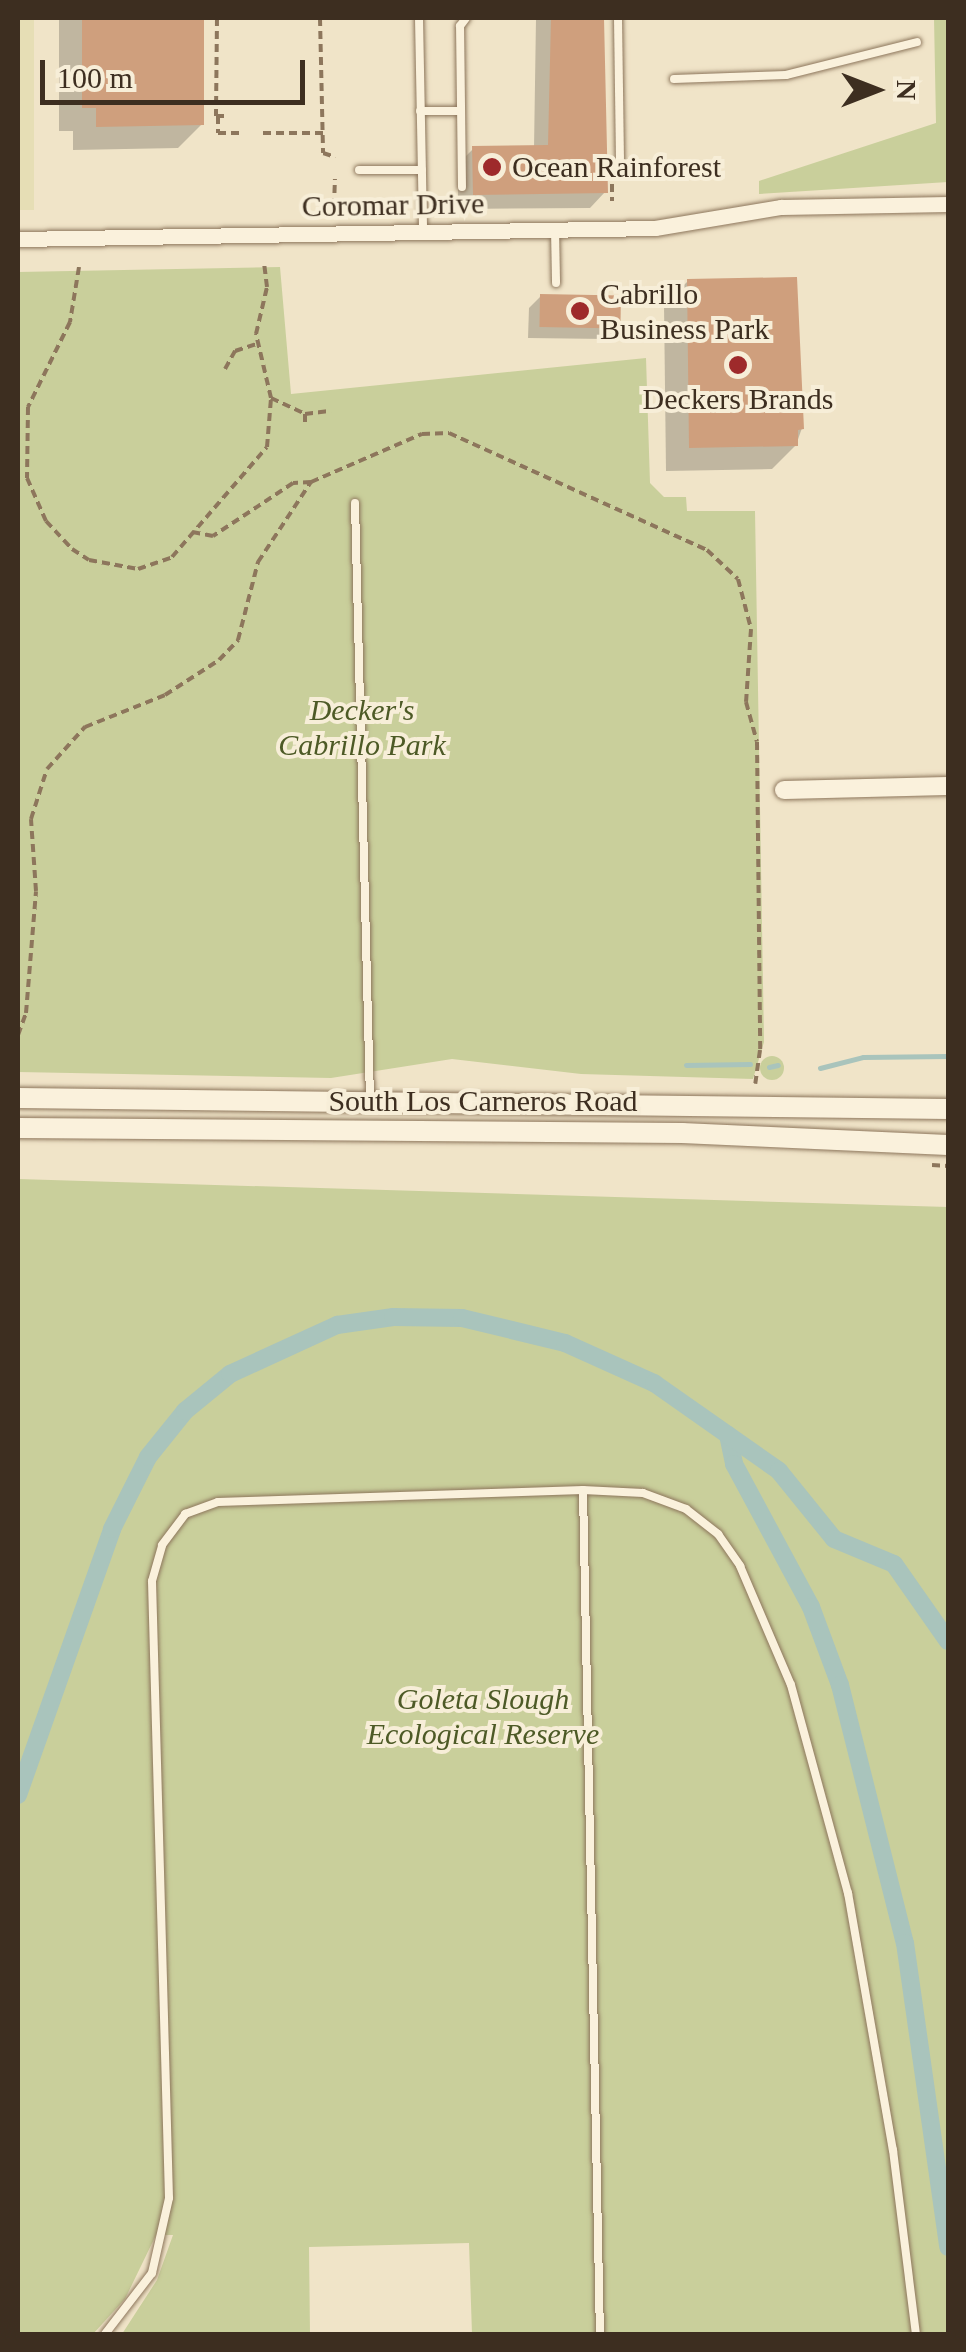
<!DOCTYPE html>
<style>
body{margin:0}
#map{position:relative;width:966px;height:2352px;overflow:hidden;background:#f0e4c8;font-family:"Times New Roman",serif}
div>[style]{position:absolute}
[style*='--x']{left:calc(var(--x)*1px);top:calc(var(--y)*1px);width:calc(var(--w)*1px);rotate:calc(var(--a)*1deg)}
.farmland>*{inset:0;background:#e6deb5;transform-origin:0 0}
.green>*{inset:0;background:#c9cf9b}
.round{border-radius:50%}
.shadow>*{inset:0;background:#0003}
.stream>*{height:5px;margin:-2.5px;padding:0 2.5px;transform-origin:2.5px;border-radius:2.5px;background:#a9c4bc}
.canal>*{height:18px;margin:-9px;padding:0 9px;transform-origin:9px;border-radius:9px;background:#a9c4bc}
.building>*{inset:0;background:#cf9f7d;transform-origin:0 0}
.path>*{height:4px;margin-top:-2px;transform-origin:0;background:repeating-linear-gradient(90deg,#8d765c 0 8px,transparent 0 13px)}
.roads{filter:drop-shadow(0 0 2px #8d765c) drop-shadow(0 0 2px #8d765c)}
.service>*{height:8px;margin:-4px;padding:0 4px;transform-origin:4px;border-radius:4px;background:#faf1dc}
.minor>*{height:15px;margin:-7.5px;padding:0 7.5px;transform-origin:7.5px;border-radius:7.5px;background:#faf1dc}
.tertiary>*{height:18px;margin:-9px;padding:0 9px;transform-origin:9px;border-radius:9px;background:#faf1dc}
.secondary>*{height:20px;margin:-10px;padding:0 10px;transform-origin:10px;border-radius:10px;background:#faf1dc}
.dots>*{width:28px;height:28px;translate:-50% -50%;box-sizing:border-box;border:5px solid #f7eed8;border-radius:50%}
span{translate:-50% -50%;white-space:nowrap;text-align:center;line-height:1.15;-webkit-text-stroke:8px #f7eed8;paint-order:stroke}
.poi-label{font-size:30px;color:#3d2e20}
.left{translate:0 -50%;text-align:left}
.street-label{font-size:30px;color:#3d2e20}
.park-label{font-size:30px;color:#4d5a26;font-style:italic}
.frame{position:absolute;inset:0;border:20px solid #3d2e20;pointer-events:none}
.north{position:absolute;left:826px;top:40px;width:100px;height:100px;-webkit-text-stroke:8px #f7eed8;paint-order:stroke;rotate:90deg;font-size:28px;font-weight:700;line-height:40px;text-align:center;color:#3d2e20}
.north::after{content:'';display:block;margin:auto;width:35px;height:45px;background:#3d2e20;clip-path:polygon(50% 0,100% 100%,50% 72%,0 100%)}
.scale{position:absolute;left:40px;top:60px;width:265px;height:45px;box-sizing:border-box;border:5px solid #3d2e20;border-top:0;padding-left:12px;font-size:30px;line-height:35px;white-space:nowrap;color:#3d2e20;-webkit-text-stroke:8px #f7eed8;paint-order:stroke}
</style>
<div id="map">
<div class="farmland">
<i style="left:18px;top:18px;width:16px;height:192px"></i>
</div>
<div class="green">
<i style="clip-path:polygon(934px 18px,948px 18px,948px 182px,759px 194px,759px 181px,936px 123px)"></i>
<i style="clip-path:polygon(280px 267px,291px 394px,646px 358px,650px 483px,664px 497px,686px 497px,687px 511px,755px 511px,764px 1042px,753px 1079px,581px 1074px,452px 1059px,331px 1078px,18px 1072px,18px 272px)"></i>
<i class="round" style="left:760px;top:1056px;width:24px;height:24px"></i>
<i style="clip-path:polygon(18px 1179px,948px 1207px,948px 2334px,472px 2334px,469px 2243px,309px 2247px,310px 2334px,122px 2334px,157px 2280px,173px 2235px,156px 2235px,125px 2299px,93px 2334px,18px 2334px)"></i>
</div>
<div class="shadow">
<i style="clip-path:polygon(59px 18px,202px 18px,202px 124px,178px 148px,73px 150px,73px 131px,59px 131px)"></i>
<i style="clip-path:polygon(536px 18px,602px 18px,605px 192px,590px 208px,458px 209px,458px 164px,473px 149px,534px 148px)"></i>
<i style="clip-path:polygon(688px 281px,802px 428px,796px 445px,772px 469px,666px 471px,664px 305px)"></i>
<i style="clip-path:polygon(541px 296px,618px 327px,606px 339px,528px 338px,529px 308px)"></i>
</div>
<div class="stream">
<i style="--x:686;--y:1065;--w:64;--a:-0.9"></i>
<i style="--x:769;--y:1067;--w:9;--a:-13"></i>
<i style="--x:820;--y:1068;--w:44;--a:-14.3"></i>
<i style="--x:863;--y:1057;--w:85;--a:-0.7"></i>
</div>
<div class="canal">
<i style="--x:728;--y:1435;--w:30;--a:78"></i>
<i style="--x:734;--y:1464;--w:162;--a:61.7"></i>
<i style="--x:811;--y:1607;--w:83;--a:69.6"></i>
<i style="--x:840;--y:1685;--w:266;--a:75.9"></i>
<i style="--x:905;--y:1943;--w:307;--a:81.9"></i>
<i style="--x:18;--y:1795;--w:282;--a:-70.5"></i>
<i style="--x:112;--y:1529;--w:80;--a:-63.4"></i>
<i style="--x:148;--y:1457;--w:59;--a:-51.2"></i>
<i style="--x:185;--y:1411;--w:58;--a:-39.4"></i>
<i style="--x:230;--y:1374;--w:118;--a:-24.6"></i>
<i style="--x:337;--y:1325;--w:57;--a:-8.1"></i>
<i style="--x:393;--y:1317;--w:69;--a:0.8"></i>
<i style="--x:462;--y:1318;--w:106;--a:13.6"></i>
<i style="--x:565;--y:1343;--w:98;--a:24.2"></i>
<i style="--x:654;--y:1383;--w:153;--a:35.1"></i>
<i style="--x:779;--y:1471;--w:87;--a:51"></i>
<i style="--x:834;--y:1539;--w:65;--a:22.6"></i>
<i style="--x:894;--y:1564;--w:94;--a:55"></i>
</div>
<div class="building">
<i style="clip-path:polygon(82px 18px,204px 18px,204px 125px,96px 127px,96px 108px,82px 108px)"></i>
<i style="clip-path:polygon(551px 18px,604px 18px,608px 193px,473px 195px,472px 146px,548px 145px)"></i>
<i style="clip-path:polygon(797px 277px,804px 429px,798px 430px,798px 446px,689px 448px,687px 279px)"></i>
<i style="left:540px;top:294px;width:81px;height:33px;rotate:1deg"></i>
</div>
<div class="path">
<i style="--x:217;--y:18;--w:98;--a:90.6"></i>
<i style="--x:216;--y:116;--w:9;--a:0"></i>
<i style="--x:320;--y:18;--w:135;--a:88.7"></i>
<i style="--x:323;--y:153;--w:13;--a:18"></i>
<i style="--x:218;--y:116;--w:17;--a:90"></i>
<i style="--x:218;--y:133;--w:22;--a:0"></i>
<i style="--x:263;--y:133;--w:60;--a:0"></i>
<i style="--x:612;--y:171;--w:30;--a:90"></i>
<i style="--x:334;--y:206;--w:27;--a:-88"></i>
<i style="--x:79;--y:267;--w:56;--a:99.3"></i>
<i style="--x:70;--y:322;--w:95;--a:116.3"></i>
<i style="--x:28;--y:407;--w:71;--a:90.8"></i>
<i style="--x:27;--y:478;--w:47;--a:66.2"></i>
<i style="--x:46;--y:521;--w:38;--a:47"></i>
<i style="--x:72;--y:549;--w:20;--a:33"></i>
<i style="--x:89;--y:560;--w:50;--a:10.4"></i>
<i style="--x:138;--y:569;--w:36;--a:-19"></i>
<i style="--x:172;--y:557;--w:145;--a:-49.2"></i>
<i style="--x:267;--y:447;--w:49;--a:-85.3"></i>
<i style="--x:271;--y:398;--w:66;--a:-103.2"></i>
<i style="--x:256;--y:334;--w:48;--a:-76.8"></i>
<i style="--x:267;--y:287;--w:24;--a:-97"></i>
<i style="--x:225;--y:369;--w:21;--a:-61"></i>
<i style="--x:235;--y:351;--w:23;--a:-18"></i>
<i style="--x:271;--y:398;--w:38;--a:25"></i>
<i style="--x:305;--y:414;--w:26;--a:-7"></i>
<i style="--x:305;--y:414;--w:12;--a:90"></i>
<i style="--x:311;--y:482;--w:121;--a:-23.4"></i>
<i style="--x:422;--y:434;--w:27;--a:-2"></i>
<i style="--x:449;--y:433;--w:283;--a:24.4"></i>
<i style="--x:707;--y:550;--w:42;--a:43.1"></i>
<i style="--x:738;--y:579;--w:52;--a:75.4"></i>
<i style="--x:751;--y:629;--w:73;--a:93.9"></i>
<i style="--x:746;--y:702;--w:41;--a:74.6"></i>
<i style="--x:757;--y:742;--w:308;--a:89.4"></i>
<i style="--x:760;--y:1050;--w:34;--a:98"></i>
<i style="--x:18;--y:1035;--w:23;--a:-70"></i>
<i style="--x:26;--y:1013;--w:122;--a:-85.3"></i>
<i style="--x:36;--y:891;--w:72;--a:-94"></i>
<i style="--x:31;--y:819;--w:52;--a:-72.3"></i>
<i style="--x:47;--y:769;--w:57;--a:-47.9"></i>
<i style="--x:85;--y:727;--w:86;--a:-21.8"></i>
<i style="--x:165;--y:695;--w:64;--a:-32.9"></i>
<i style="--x:219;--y:660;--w:28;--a:-46"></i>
<i style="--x:238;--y:640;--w:81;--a:-75.6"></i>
<i style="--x:258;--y:562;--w:96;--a:-56.5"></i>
<i style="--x:311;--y:482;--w:18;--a:177"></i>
<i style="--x:293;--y:483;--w:96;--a:146.5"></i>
<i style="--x:213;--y:536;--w:21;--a:-169"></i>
<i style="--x:932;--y:1165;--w:16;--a:4"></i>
</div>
<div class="roads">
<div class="service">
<i style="--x:419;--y:18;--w:214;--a:88.9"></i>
<i style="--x:618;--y:18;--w:143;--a:89.2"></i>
<i style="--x:674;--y:79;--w:112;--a:-2"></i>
<i style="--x:786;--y:75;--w:135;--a:-14.1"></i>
<i style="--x:420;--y:111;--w:41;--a:0"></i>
<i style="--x:359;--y:170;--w:63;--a:0"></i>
<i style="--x:462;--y:187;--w:161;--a:-90.7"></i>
<i style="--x:460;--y:26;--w:10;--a:-53"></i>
<i style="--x:555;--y:229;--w:54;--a:88.9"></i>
<i style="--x:355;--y:503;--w:595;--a:88.56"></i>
<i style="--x:583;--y:1490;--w:844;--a:88.85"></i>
<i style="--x:105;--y:2334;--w:77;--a:-52.4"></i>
<i style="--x:152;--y:2273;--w:77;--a:-77.2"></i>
<i style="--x:169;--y:2198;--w:617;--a:-91.58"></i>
<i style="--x:152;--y:1581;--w:37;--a:-74"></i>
<i style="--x:162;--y:1545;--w:39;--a:-53"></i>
<i style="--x:185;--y:1514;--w:35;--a:-20"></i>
<i style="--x:218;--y:1502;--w:365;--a:-1.9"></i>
<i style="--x:583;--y:1490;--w:60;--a:2.9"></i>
<i style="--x:643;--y:1493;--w:46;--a:20.4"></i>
<i style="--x:686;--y:1509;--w:41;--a:38"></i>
<i style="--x:718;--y:1534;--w:39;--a:55"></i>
<i style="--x:740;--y:1566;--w:129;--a:66.8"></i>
<i style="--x:791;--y:1685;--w:216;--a:74.7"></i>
<i style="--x:848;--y:1893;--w:261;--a:80.1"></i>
<i style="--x:893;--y:2150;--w:185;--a:82.9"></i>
</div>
<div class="minor">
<i style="--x:18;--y:239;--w:637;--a:-0.99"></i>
<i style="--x:655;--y:228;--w:128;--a:-9.5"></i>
<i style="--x:781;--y:207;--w:167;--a:-1"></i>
</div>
<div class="tertiary">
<i style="--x:784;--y:790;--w:164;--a:-1.4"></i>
</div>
<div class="secondary">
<i style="--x:18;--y:1098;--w:930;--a:0.68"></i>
<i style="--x:18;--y:1128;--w:664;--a:0.43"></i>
<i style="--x:682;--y:1133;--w:266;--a:2.6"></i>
</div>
</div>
<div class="dots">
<i style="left:492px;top:167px;background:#9e2a2b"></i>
<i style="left:580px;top:311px;background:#9e2a2b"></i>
<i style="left:738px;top:365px;background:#9e2a2b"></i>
</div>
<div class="poi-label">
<span class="left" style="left:512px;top:167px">Ocean Rainforest</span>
<span class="left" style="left:600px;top:311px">Cabrillo<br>Business Park</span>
<span style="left:738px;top:399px">Deckers Brands</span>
</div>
<div class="street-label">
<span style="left:393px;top:205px;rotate:-1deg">Coromar Drive</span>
<span style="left:483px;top:1101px">South Los Carneros Road</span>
</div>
<div class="park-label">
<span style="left:362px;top:727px">Decker's<br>Cabrillo Park</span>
<span style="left:483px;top:1716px">Goleta Slough<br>Ecological Reserve</span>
</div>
<div class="frame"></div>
<div class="north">N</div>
<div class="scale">100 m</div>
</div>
